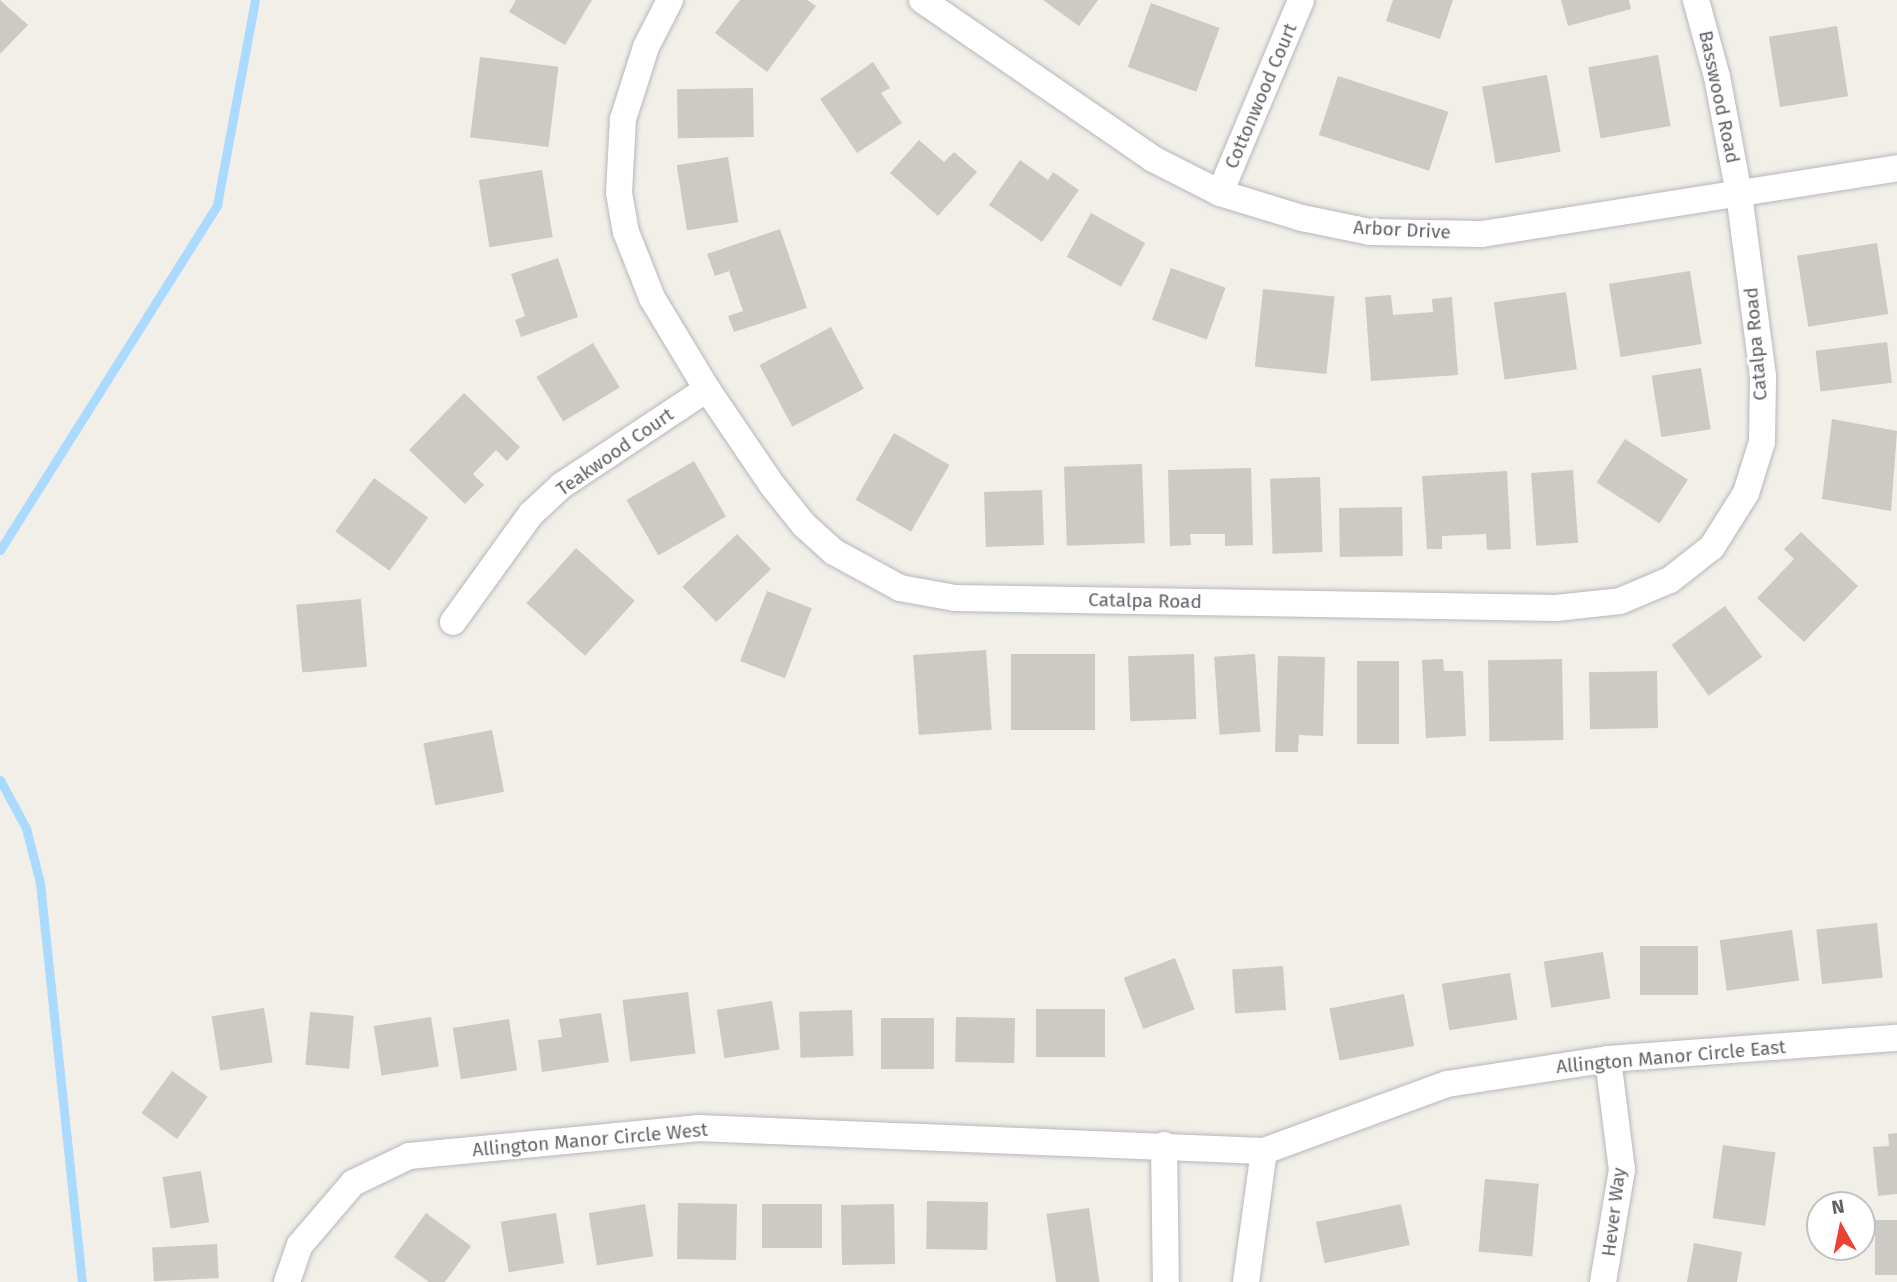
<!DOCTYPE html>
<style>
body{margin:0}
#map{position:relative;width:1897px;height:1282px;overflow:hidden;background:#f1efe8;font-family:"Fira Sans",sans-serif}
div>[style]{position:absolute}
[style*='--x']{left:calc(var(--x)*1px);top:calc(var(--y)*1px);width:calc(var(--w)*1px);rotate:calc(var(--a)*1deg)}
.stream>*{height:9px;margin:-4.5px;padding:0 4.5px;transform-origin:4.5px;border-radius:4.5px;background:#aadaff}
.building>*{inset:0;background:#cccac5;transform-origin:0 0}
.roads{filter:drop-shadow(0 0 2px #b5b8bc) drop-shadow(0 0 2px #b5b8bc)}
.street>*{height:26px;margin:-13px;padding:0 13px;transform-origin:13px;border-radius:13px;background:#fff}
span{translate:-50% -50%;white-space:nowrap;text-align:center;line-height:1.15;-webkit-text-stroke:5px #fff;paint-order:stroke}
.street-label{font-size:19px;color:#5f6368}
.north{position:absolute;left:1806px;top:1191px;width:70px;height:70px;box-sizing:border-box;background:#fff;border:2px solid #bfc1c3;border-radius:50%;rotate:351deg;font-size:19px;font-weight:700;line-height:28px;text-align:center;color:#5f6368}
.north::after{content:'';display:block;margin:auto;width:24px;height:32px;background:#ea4335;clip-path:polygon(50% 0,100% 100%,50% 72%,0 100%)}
</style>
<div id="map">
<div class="stream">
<i style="--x:0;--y:550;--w:408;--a:-57.8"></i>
<i style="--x:217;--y:205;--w:208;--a:-79.5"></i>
<i style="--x:0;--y:780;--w:55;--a:61.6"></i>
<i style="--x:26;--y:828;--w:57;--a:75.7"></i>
<i style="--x:40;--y:883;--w:401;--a:84"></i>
</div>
<div class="building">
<i style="clip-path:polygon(0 0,28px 25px,0 54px)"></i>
<i style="clip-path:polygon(516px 0,592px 0,565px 45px,509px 12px)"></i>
<i style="clip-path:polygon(740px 0,807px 0,816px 6px,767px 72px,715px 33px)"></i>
<i style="clip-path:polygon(1043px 0,1098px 0,1079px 26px)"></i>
<i style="clip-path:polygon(1393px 0,1453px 0,1440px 39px,1386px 21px)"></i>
<i style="clip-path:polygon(1561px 0,1629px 0,1631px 9px,1568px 26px)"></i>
<i style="left:1151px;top:3px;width:73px;height:68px;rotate:20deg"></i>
<i style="left:1837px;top:26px;width:71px;height:69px;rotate:81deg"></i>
<i style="left:1658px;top:55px;width:72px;height:71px;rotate:80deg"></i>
<i style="left:480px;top:57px;width:79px;height:81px;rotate:7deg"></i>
<i style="clip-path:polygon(873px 62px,890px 88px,881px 93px,902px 123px,857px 153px,820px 99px)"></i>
<i style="left:1547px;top:75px;width:78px;height:66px;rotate:80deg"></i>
<i style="left:1338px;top:76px;width:116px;height:62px;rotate:18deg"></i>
<i style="left:753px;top:88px;width:49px;height:76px;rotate:89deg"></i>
<i style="clip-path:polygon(919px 140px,944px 162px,954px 152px,977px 172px,938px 216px,890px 173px)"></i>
<i style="left:728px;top:157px;width:66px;height:52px;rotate:81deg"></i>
<i style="clip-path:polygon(1020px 160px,1048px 180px,1053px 172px,1079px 190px,1042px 242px,989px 205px)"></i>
<i style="left:542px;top:170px;width:68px;height:64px;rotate:81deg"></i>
<i style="left:1091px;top:213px;width:62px;height:50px;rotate:29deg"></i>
<i style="clip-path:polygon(780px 229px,807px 308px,734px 332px,728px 316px,743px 311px,729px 271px,715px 276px,707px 254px)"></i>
<i style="left:1877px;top:243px;width:72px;height:81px;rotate:81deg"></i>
<i style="clip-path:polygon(558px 258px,578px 317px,521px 337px,515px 320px,525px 316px,511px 274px)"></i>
<i style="left:1171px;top:268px;width:58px;height:55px;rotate:20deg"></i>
<i style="left:1690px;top:271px;width:74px;height:82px;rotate:81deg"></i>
<i style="left:1263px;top:289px;width:72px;height:78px;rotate:6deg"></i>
<i style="left:1566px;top:292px;width:78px;height:73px;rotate:82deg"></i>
<i style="clip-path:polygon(1391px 295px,1393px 315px,1433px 312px,1432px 299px,1452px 297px,1458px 375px,1371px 381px,1365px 297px)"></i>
<i style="left:831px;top:327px;width:70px;height:81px;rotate:62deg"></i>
<i style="left:1887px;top:342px;width:41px;height:72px;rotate:83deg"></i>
<i style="left:593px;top:343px;width:52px;height:66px;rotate:59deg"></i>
<i style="left:1701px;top:368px;width:62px;height:50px;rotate:81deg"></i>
<i style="clip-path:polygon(464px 393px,520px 447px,507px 461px,496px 450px,473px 474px,484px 485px,465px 504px,409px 450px)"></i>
<i style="clip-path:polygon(1832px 419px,1897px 431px,1891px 511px,1822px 499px)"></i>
<i style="left:894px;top:433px;width:64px;height:77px;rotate:30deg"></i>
<i style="left:1625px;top:439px;width:75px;height:52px;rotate:33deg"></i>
<i style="left:694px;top:461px;width:64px;height:78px;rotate:60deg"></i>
<i style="left:1142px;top:464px;width:79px;height:78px;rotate:88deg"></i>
<i style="clip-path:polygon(1251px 468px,1253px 545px,1225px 546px,1225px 534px,1190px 534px,1191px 545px,1170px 546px,1168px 470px)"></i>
<i style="left:1573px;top:470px;width:73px;height:42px;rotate:86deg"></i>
<i style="clip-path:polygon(1507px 471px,1511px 549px,1487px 550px,1486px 534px,1442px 536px,1442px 549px,1427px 549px,1422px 476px)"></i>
<i style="left:1320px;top:477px;width:75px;height:50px;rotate:88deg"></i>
<i style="left:374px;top:478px;width:67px;height:66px;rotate:36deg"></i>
<i style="left:1042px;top:490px;width:55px;height:58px;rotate:88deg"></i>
<i style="left:1402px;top:507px;width:49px;height:63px;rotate:89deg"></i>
<i style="clip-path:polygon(1801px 532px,1858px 586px,1804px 642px,1757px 598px,1794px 559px,1784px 549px)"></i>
<i style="left:737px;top:534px;width:49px;height:76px;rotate:46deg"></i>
<i style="left:576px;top:548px;width:79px;height:74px;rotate:42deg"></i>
<i style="left:767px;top:591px;width:48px;height:75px;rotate:21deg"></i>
<i style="left:361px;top:599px;width:68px;height:65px;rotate:85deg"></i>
<i style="left:1725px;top:606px;width:63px;height:66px;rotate:54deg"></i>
<i style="left:986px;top:650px;width:80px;height:73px;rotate:86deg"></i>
<i style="left:1095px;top:654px;width:76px;height:84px;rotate:90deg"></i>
<i style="left:1194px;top:654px;width:65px;height:66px;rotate:88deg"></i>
<i style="left:1255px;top:654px;width:78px;height:41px;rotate:86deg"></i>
<i style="clip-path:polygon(1278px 656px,1325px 657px,1323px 736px,1299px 735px,1298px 752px,1275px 752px)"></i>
<i style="clip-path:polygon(1443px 659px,1444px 671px,1463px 671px,1466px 736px,1426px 738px,1422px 660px)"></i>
<i style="left:1562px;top:659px;width:81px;height:74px;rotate:89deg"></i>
<i style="left:1357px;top:661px;width:42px;height:83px"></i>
<i style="left:1657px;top:671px;width:57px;height:68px;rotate:89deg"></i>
<i style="left:492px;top:730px;width:63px;height:70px;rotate:79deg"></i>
<i style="left:1877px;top:923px;width:55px;height:61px;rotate:84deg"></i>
<i style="left:1792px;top:930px;width:51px;height:73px;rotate:82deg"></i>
<i style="left:1698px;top:946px;width:49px;height:58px;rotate:90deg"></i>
<i style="left:1603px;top:952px;width:47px;height:60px;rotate:81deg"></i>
<i style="left:1175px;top:958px;width:55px;height:55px;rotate:69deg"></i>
<i style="left:1283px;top:966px;width:44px;height:51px;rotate:86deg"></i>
<i style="left:1510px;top:973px;width:47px;height:69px;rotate:81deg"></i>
<i style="left:688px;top:992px;width:62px;height:66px;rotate:83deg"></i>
<i style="left:1404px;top:994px;width:53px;height:76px;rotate:79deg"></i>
<i style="left:772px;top:1001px;width:49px;height:56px;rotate:81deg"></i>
<i style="left:264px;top:1008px;width:55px;height:53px;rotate:81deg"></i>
<i style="left:1036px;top:1009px;width:69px;height:48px"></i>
<i style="left:852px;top:1010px;width:46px;height:53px;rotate:88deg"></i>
<i style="left:310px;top:1012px;width:44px;height:53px;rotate:5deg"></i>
<i style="clip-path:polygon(601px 1013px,609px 1062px,542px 1072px,538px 1040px,562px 1037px,559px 1019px)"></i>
<i style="left:431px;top:1017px;width:50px;height:58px;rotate:81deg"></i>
<i style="left:956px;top:1017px;width:59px;height:45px;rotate:1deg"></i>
<i style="left:881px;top:1018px;width:53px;height:51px"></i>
<i style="left:509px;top:1019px;width:52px;height:57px;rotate:81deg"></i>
<i style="left:172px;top:1071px;width:44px;height:52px;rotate:36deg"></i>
<i style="clip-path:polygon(1897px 1133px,1897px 1194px,1878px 1196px,1873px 1147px,1889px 1146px,1888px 1134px)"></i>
<i style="left:1723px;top:1145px;width:53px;height:74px;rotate:8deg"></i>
<i style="left:201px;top:1171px;width:52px;height:39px;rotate:81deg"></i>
<i style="left:1485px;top:1179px;width:54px;height:73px;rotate:5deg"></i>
<i style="left:927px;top:1201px;width:61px;height:48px;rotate:1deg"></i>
<i style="left:678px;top:1203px;width:59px;height:56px;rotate:1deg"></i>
<i style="left:645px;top:1204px;width:53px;height:57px;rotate:81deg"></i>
<i style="left:762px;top:1204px;width:60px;height:44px"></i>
<i style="left:894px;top:1204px;width:60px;height:53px;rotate:89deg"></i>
<i style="left:1401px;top:1204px;width:42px;height:87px;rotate:78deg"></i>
<i style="left:1089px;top:1208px;width:75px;height:43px;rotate:82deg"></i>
<i style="clip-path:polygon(426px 1213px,471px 1246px,445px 1282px,429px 1282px,394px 1257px)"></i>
<i style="left:556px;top:1213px;width:51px;height:56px;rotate:81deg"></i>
<i style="left:1875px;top:1220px;width:22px;height:55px"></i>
<i style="clip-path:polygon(1694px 1243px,1742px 1252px,1737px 1282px,1687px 1282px)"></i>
<i style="left:217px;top:1244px;width:34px;height:65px;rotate:87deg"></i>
</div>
<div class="roads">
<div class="street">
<i style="--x:670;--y:0;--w:53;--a:117.1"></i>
<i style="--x:646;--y:47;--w:76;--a:107.7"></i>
<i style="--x:623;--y:119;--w:74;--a:93.1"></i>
<i style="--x:619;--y:193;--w:40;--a:80"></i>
<i style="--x:626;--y:232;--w:71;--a:68.5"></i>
<i style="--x:652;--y:298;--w:106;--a:58.9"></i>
<i style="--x:707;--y:389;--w:116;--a:55.9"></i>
<i style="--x:772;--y:485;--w:51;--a:51.3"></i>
<i style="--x:804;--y:525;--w:40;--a:42"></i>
<i style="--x:834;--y:552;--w:75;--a:28.6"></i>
<i style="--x:900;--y:588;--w:56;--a:10.3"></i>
<i style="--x:955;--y:598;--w:601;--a:0.95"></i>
<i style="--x:1556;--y:608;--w:64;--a:-6.2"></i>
<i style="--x:1620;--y:601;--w:54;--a:-22.8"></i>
<i style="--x:1670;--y:580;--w:53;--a:-38.2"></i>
<i style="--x:1712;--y:547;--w:64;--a:-57.8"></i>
<i style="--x:1746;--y:493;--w:53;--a:-72.6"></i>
<i style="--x:1762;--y:442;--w:66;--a:-89.1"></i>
<i style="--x:1763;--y:376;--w:184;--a:-97.5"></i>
<i style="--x:1739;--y:194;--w:119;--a:-100.6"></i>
<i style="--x:1717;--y:77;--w:80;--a:-105.3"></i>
<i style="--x:922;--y:0;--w:280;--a:34.5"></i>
<i style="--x:1153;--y:159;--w:75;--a:26.9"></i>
<i style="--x:1220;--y:193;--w:86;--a:17"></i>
<i style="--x:1302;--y:218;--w:69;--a:11.6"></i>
<i style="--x:1370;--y:232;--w:112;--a:1"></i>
<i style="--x:1482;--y:234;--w:420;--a:-9"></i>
<i style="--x:1220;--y:193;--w:209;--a:-67.2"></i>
<i style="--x:453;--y:622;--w:133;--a:-54.2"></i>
<i style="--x:531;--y:514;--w:41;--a:-43"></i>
<i style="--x:561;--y:486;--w:175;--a:-33.6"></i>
<i style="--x:1164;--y:1145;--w:137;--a:89.2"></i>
<i style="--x:287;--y:1282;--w:39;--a:-71"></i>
<i style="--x:300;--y:1245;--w:82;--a:-49.5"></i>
<i style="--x:353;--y:1183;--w:62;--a:-25.7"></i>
<i style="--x:409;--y:1156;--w:290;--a:-5.5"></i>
<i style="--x:698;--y:1128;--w:566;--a:2.33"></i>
<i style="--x:1264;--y:1151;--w:195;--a:-20.1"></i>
<i style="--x:1447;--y:1084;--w:163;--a:-8.8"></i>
<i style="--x:1608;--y:1059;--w:290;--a:-4.2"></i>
<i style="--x:1246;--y:1282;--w:132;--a:-82.2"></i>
<i style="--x:1603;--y:1282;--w:114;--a:-80.4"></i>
<i style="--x:1622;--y:1170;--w:112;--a:-97.2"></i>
</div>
</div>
<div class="street-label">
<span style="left:1261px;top:96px;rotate:-67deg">Cottonwood Court</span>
<span style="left:1719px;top:97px;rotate:78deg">Basswood Road</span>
<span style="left:1402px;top:230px;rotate:3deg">Arbor Drive</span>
<span style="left:1756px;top:344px;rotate:-95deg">Catalpa Road</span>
<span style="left:615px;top:452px;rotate:-35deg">Teakwood Court</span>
<span style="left:1145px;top:601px;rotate:1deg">Catalpa Road</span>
<span style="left:1671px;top:1057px;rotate:-5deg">Allington Manor Circle East</span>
<span style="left:590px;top:1140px;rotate:-5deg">Allington Manor Circle West</span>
<span style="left:1614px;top:1212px;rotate:-83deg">Hever Way</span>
</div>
<div class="north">N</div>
</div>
